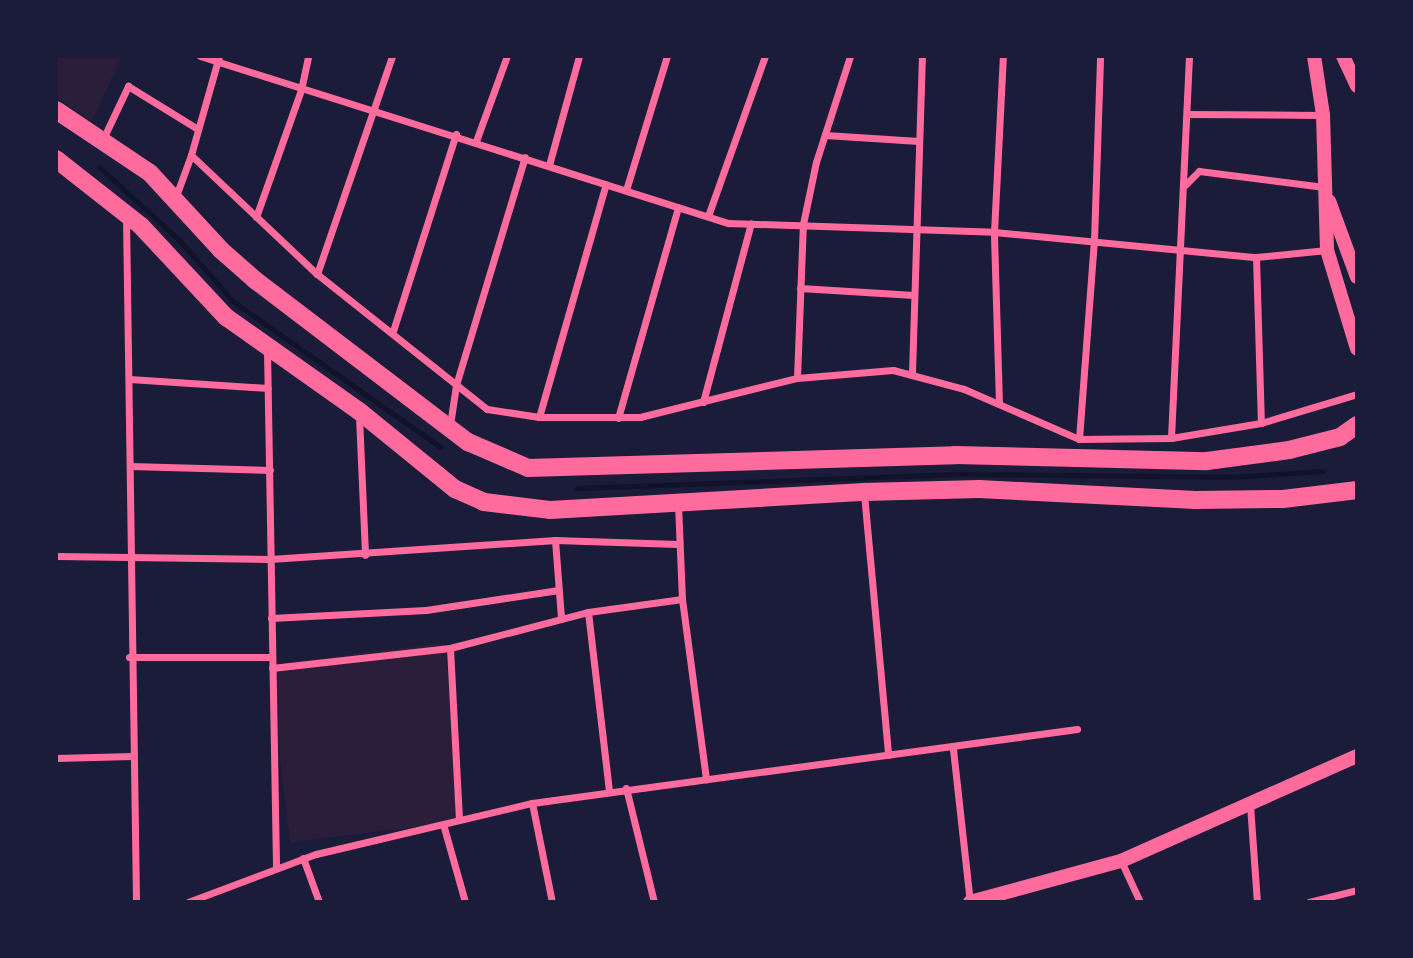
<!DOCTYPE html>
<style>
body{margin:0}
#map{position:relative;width:1413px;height:958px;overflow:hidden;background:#1b1b3a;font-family:Mulish,sans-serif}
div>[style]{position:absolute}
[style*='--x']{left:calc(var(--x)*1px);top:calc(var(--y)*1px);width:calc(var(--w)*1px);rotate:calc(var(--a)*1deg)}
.green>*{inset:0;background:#2a1e3b;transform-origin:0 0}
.stream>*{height:5px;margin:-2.5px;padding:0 2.5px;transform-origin:2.5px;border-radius:2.5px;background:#12122b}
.minor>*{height:7px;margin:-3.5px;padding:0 3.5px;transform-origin:3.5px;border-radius:3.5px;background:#ff6b9d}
.secondary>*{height:14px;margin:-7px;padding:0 7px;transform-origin:7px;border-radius:7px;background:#ff6b9d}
.primary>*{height:18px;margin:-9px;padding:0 9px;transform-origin:9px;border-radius:9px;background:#ff6b9d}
span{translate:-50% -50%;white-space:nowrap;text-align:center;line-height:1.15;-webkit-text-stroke:7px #1b1b3a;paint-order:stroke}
.frame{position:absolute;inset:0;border:58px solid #1b1b3a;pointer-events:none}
</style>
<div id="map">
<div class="green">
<i style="clip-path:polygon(56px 56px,122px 56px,92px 121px,56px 97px)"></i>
<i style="left:444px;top:643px;width:179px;height:177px;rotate:83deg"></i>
</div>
<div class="stream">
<i style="--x:99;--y:167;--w:107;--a:42.3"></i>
<i style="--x:178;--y:239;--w:84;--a:48.4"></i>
<i style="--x:234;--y:302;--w:252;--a:35.1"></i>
<i style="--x:577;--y:488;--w:388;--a:-2.1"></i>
<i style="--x:965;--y:474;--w:267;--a:0.6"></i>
<i style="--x:1232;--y:477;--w:91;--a:-3.8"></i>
</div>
<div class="minor">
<i style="--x:200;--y:56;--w:554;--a:17.55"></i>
<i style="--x:728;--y:223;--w:266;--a:1.9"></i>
<i style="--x:994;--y:232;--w:263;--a:5.5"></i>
<i style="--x:1256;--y:257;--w:71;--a:-5.6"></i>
<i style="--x:219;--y:56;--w:103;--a:105.8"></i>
<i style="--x:191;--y:155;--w:173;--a:43.4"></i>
<i style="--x:317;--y:274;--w:217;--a:38.5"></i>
<i style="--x:487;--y:409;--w:53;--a:8.7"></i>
<i style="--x:539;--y:417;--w:101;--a:0"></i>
<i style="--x:640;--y:417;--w:162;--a:-14"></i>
<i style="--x:797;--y:378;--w:96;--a:-4.8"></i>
<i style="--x:893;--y:370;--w:73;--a:15"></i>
<i style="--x:964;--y:389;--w:125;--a:23.5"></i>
<i style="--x:1079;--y:439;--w:92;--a:-0.6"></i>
<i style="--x:1171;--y:438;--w:91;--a:-9.5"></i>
<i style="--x:1261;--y:423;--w:100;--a:-16.8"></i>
<i style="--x:1187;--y:114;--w:136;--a:0.4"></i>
<i style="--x:825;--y:135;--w:94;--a:3.7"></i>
<i style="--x:103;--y:139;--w:59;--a:-64.7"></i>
<i style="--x:128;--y:86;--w:80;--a:31.7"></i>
<i style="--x:476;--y:141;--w:90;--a:-70"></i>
<i style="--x:549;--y:165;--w:113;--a:-74.6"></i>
<i style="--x:1185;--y:185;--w:20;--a:-45"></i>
<i style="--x:1199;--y:171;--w:126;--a:7.3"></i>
<i style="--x:626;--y:190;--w:140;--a:-73"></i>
<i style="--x:176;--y:196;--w:44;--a:-69.9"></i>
<i style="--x:708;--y:216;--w:170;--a:-70.4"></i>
<i style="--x:256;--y:217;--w:135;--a:-70.5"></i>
<i style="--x:301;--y:90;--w:35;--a:-78"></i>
<i style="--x:126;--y:218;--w:684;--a:89.16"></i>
<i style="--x:1256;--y:257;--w:166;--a:88.3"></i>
<i style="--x:317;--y:274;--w:231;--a:-71"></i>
<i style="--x:800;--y:288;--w:114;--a:3.5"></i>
<i style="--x:393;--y:331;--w:207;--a:-72.3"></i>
<i style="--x:267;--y:350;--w:518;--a:89"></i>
<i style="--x:912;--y:373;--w:317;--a:-88.2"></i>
<i style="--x:797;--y:378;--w:154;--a:-87.8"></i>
<i style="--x:803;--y:224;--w:63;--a:-78.2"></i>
<i style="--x:816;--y:162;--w:111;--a:-72.2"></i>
<i style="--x:129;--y:379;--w:139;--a:3.7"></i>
<i style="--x:703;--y:402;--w:185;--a:-75"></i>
<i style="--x:999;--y:404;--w:172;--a:-91.7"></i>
<i style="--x:994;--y:232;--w:176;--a:-87.1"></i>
<i style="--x:359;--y:416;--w:139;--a:87.5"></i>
<i style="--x:539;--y:417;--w:242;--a:-74"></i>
<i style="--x:618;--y:418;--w:219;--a:-74.1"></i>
<i style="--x:450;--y:425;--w:40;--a:-81.5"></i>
<i style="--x:456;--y:385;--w:238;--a:-73.2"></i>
<i style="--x:1171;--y:438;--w:382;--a:-87.3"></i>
<i style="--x:1079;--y:439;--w:200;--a:-85.7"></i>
<i style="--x:1094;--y:240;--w:184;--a:-88.1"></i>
<i style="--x:130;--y:466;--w:140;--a:1.6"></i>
<i style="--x:864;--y:494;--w:262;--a:84.7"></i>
<i style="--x:678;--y:504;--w:95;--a:87.6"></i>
<i style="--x:682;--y:599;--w:182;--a:82.4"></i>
<i style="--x:555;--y:540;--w:78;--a:85.6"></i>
<i style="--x:56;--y:556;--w:214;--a:0.8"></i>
<i style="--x:270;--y:559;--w:286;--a:-3.8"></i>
<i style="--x:555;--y:540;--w:123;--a:1.9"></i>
<i style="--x:588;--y:612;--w:180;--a:83.3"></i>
<i style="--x:271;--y:618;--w:155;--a:-3"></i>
<i style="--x:426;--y:610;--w:134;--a:-8.6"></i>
<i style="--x:450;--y:648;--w:172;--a:87"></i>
<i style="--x:129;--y:657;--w:143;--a:0"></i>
<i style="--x:272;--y:668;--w:179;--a:-6.4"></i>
<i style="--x:450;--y:648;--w:143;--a:-14.6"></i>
<i style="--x:588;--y:612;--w:95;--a:-7.9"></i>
<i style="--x:953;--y:749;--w:154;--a:83.7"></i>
<i style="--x:56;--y:758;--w:76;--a:-1.5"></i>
<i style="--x:626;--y:788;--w:117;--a:76.2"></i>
<i style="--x:532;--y:803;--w:101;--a:78.6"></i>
<i style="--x:1250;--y:805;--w:97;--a:85.9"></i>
<i style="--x:443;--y:824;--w:81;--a:74.2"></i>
<i style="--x:303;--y:858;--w:47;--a:70"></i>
<i style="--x:1121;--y:861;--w:45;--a:65.1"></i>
<i style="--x:188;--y:902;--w:137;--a:-20.6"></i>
<i style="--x:316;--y:854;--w:222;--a:-13.3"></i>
<i style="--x:532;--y:803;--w:550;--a:-7.73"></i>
<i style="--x:1309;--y:902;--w:49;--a:-14"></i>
</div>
<div class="secondary">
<i style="--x:1314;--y:56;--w:60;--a:81.3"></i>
<i style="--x:1323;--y:115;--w:135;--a:88.3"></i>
<i style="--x:1327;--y:250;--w:103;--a:73.1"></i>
<i style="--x:1343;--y:56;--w:33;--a:65"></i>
<i style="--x:1329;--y:201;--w:81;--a:69.8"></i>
<i style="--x:970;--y:902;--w:156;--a:-15.2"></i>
<i style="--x:1121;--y:861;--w:258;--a:-24"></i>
</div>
<div class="primary">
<i style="--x:56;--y:110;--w:113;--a:33.8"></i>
<i style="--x:150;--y:173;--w:105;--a:47.3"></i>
<i style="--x:221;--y:250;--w:45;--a:41.4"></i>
<i style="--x:255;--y:280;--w:268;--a:37.3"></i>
<i style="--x:468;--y:442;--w:65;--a:23.4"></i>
<i style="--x:528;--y:468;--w:427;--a:-1.7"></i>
<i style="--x:955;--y:455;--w:252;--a:1.4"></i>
<i style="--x:1207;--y:461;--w:83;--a:-7.6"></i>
<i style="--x:1289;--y:450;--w:53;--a:-14.3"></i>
<i style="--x:1340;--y:437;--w:21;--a:-35"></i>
<i style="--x:56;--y:159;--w:108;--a:38.2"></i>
<i style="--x:141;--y:226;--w:125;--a:47"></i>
<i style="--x:226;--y:317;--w:163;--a:35.3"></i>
<i style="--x:359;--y:411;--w:124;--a:39.1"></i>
<i style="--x:455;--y:489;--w:32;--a:24"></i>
<i style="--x:484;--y:502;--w:66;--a:6.9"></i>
<i style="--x:550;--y:510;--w:315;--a:-3.3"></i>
<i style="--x:864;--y:492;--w:115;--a:-1.5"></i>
<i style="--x:979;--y:489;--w:217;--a:2.9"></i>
<i style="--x:1196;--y:500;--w:87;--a:-0.7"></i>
<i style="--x:1283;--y:499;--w:75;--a:-6.9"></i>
</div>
<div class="frame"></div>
</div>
